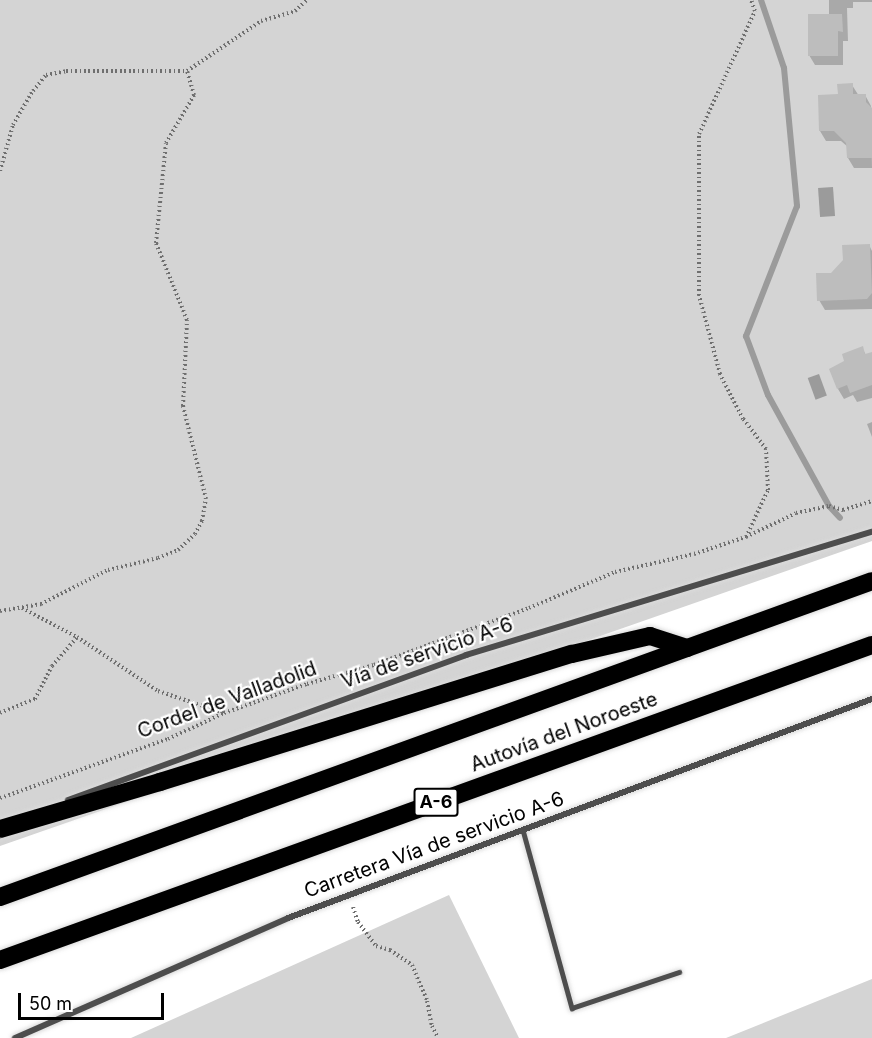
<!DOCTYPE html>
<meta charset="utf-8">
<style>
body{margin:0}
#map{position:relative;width:872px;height:1038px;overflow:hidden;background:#fff;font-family:Inter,sans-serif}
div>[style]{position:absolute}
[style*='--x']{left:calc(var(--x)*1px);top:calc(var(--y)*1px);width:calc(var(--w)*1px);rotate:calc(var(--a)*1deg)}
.green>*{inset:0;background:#d4d4d4}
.water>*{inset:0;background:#9b9b9b;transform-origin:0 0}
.shadow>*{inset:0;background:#0003}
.stream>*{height:6px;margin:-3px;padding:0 3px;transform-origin:3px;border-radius:3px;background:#9b9b9b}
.building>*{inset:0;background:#bdbdbd}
.path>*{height:4px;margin-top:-2px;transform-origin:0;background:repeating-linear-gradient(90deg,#6f6f6f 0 1.5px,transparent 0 4.5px)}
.roads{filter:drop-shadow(0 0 2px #dbdbdb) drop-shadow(0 0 2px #dbdbdb)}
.lane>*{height:4.5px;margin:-2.25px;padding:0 2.25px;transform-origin:2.25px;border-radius:2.25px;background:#4d4d4d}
.street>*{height:6px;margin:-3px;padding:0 3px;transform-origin:3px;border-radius:3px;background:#4d4d4d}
.highway>*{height:18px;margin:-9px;padding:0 9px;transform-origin:9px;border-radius:9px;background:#000}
span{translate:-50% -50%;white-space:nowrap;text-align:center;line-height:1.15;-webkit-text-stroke:4.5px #fff;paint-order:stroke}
.shield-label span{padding:2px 4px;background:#fff;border:2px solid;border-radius:4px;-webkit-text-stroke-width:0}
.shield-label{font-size:18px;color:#000;font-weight:700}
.street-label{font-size:20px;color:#000}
.scale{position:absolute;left:18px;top:993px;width:146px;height:27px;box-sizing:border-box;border:3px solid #000;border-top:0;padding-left:8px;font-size:18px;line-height:21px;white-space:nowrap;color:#000;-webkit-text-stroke:4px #fff;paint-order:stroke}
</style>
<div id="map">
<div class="green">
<i style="clip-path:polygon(0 0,872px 0,872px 541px,0 846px)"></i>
<i style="clip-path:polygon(449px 895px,519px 1038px,131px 1038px)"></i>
<i style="clip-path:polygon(872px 979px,872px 1038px,726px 1038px)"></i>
</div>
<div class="water">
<i style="left:833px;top:187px;width:29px;height:15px;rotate:86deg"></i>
<i style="left:819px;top:374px;width:23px;height:12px;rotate:70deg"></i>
</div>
<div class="shadow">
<i style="clip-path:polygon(829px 0,872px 0,872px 2px,853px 2px,853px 8px,847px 8px,848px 41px,843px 41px,843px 65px,815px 65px,809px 55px,829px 16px)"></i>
<i style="clip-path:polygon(852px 85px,859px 96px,865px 95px,871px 106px,872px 168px,854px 168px,848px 158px,848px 147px,841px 141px,826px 141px,820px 131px,820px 96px,839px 96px)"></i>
<i style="clip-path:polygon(869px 245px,872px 251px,872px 309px,825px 310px,819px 300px,832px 274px)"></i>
<i style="clip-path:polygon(862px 348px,866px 355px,872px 353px,872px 398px,857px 402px,853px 395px,844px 399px,838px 389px,846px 362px)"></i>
<i style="clip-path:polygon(872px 422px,872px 437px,867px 424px)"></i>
</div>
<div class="stream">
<i style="--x:761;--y:0;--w:72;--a:71.3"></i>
<i style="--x:784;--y:68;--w:139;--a:84.6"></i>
<i style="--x:797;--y:206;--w:140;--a:111.4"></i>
<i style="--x:746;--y:336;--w:63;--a:69.6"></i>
<i style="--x:768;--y:395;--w:127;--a:61.2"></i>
<i style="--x:829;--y:506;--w:16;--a:47"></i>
</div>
<div class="building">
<i style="clip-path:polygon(808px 14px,842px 14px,843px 32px,838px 31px,838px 56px,808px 56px)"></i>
<i style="clip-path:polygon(853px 83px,853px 94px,866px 94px,866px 102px,872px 108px,872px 158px,847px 158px,846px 143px,834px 131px,819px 131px,818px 95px,838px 94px,837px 84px)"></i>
<i style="clip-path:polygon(870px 244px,872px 293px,867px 299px,817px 301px,816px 273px,831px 273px,843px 260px,842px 245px)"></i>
<i style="clip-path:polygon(863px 346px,865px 354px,872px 352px,872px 385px,850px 393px,847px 385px,837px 389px,829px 369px,844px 361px,842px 354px)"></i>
</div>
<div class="path">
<i style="--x:0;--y:171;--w:48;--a:-74.2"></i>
<i style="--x:13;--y:125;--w:39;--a:-60"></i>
<i style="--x:33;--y:91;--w:21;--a:-51"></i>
<i style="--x:46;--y:75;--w:20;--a:-11"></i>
<i style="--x:66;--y:71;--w:121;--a:0"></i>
<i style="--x:187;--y:71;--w:89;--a:-34"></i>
<i style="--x:261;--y:21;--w:35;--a:-16"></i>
<i style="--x:295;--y:11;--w:16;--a:-43"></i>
<i style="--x:746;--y:537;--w:52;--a:-64.9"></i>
<i style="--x:768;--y:490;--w:41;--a:-92.8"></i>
<i style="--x:766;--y:449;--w:38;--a:-127"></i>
<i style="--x:743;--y:419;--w:51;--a:-117.1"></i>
<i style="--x:720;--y:374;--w:82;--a:-104.9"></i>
<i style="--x:699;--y:295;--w:161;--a:-90"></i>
<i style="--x:699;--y:134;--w:135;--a:-65.5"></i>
<i style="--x:755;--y:11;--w:12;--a:-110"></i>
<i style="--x:22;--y:608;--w:62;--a:27.8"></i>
<i style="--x:77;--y:637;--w:97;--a:33.7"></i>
<i style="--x:158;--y:691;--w:70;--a:18.4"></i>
<i style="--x:0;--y:611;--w:42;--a:-9.7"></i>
<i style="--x:41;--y:604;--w:75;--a:-26.9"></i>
<i style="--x:108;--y:570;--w:51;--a:-13.5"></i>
<i style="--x:158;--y:558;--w:22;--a:-22"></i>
<i style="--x:178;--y:550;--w:23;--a:-43"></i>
<i style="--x:195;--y:534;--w:15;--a:-62"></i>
<i style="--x:202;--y:521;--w:22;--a:-80"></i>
<i style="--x:206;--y:499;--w:96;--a:-103.9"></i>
<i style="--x:183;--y:406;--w:86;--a:-87.3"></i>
<i style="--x:187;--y:320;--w:83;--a:-111.9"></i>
<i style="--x:156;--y:243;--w:100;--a:-84.3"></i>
<i style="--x:166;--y:143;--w:56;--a:-59.7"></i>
<i style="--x:194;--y:95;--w:25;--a:-106"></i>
<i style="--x:0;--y:713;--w:38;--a:-22"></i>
<i style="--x:35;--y:699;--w:37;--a:-63"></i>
<i style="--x:52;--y:666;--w:38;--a:-49"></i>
<i style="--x:0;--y:798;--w:178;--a:-19.4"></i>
<i style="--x:168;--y:739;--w:62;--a:-24.9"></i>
<i style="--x:224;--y:713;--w:88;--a:-19.3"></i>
<i style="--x:307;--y:684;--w:70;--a:-15.8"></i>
<i style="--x:374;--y:665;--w:165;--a:-20.2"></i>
<i style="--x:529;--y:608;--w:93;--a:-22.7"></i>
<i style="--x:615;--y:572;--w:81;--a:-12.8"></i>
<i style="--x:694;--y:554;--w:55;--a:-18.1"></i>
<i style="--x:746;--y:537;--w:55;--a:-25.6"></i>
<i style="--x:796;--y:513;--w:34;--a:-12"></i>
<i style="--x:829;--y:506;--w:15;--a:16"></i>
<i style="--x:843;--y:510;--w:30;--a:-17"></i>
<i style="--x:353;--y:907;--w:16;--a:72"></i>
<i style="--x:358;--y:922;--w:30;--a:53"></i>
<i style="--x:376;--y:946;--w:15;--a:16"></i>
<i style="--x:390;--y:950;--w:27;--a:34"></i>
<i style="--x:412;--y:965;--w:39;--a:67"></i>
<i style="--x:427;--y:1001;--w:25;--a:79"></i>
<i style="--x:432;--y:1026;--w:13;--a:63"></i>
</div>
<div class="roads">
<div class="lane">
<i style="--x:523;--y:830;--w:185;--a:74.6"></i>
<i style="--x:572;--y:1008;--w:113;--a:-18.6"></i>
</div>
<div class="street">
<i style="--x:68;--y:800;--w:424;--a:-20"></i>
<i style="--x:466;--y:655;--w:424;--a:-16.9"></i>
<i style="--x:15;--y:1038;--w:298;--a:-23.7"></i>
<i style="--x:288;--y:918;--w:624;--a:-20.56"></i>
</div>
<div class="highway">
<i style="--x:0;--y:829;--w:167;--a:-16.4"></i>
<i style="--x:160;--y:782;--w:431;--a:-17.3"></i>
<i style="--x:572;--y:654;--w:80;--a:-13"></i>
<i style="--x:650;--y:636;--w:39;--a:18"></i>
<i style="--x:0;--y:897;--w:927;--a:-19.92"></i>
<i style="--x:0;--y:960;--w:927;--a:-19.86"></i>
</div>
</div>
<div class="shield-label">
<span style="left:436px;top:802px">A-6</span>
</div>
<div class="street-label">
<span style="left:427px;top:653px;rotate:-19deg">Vía de servicio A-6</span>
<span style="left:227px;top:700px;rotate:-20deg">Cordel de Valladolid</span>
<span style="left:564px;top:732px;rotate:-20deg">Autovía del Noroeste</span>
<span style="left:434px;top:845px;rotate:-20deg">Carretera Vía de servicio A-6</span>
</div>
<div class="scale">50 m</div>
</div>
